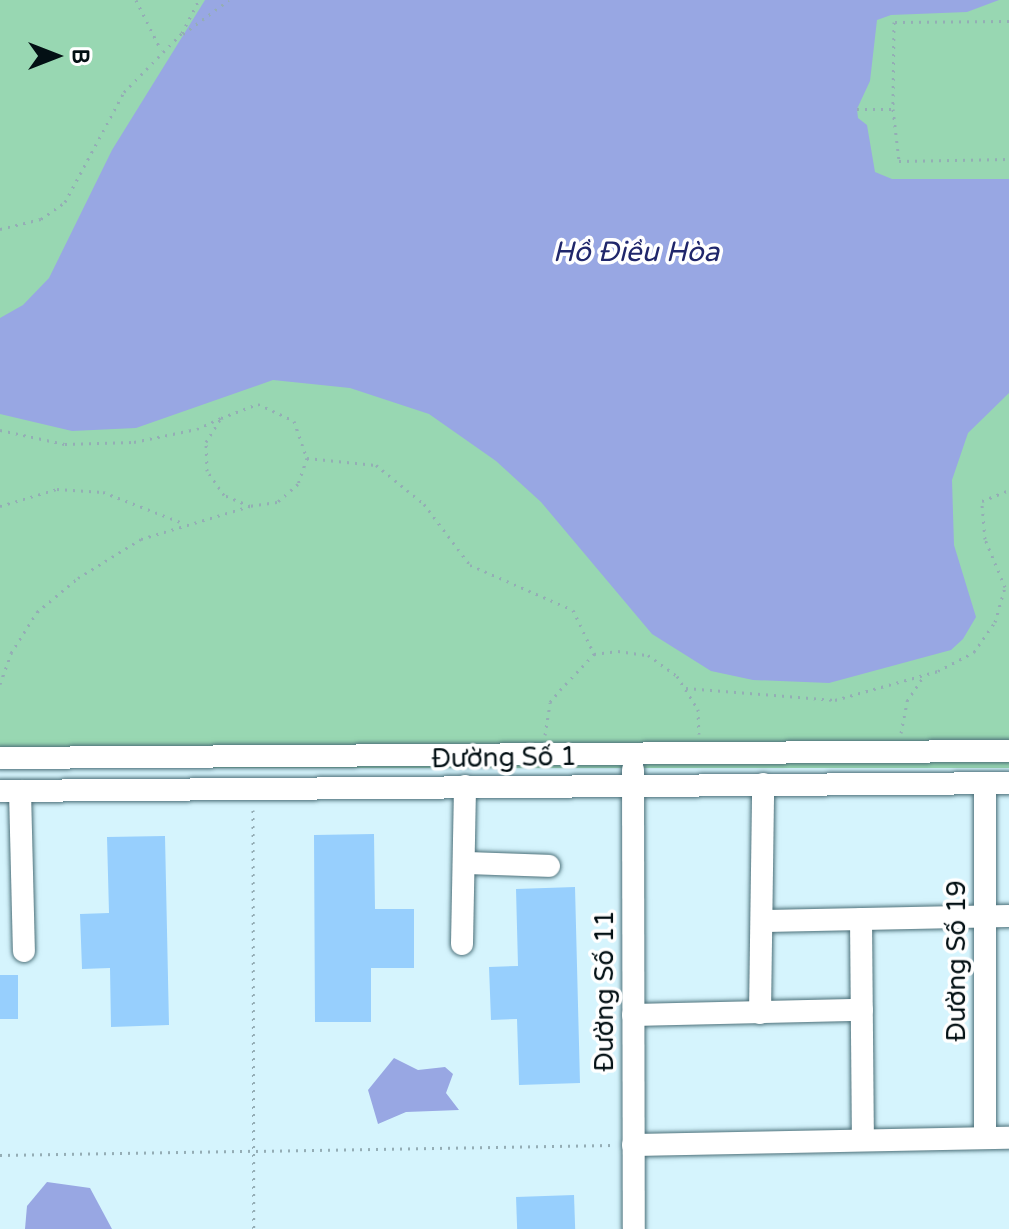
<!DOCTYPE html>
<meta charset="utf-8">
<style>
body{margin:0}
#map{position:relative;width:1009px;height:1229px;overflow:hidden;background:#d5f4fd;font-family:"Varela Round",sans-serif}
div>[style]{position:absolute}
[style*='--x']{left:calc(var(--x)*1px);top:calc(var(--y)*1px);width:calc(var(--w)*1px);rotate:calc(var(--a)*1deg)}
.green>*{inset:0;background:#98d7b2;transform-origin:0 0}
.water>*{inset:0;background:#98a7e3}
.building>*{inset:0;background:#97cffd;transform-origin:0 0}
.path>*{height:3px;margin-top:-1.5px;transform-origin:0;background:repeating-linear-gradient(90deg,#94adb5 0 2px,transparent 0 8px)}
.roads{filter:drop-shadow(0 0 2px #4c7079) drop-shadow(0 0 2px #4c7079)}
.minor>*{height:22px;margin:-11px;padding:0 11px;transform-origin:11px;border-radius:11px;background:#fff}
span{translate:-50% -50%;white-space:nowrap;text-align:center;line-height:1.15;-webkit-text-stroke:7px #fff;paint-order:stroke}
.street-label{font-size:26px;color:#031014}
.water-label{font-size:28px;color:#20276b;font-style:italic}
.north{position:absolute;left:16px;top:16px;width:80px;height:80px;-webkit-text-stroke:6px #fff;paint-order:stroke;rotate:90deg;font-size:22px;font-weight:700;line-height:32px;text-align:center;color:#031014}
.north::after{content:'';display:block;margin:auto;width:28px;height:36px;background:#031014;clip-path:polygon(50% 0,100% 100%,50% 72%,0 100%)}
</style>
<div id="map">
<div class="green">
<i style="left:0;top:0;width:1009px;height:768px"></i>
</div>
<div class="water">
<i style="clip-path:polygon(205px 0,999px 0,967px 12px,891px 15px,877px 20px,870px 81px,857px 109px,858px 118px,867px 125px,875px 172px,892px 179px,1009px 179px,1009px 393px,968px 433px,952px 480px,954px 545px,976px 617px,963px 639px,951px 650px,829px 683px,753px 680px,711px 671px,652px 634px,541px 502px,496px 461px,429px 414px,350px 388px,273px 380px,136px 428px,72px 431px,0 414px,0 318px,23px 305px,49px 278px,112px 150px)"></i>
<i style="clip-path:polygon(394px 1058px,418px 1070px,445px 1067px,453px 1074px,446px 1093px,459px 1110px,406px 1112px,378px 1124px,368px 1090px)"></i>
<i style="clip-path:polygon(47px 1182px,90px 1188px,112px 1229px,25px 1229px,27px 1206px)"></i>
</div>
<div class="building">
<i style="clip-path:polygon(374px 834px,375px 909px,414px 909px,414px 968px,371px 968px,371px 1022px,315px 1022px,314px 835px)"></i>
<i style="clip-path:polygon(165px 836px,169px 1025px,111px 1027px,110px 968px,82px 969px,80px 914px,109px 913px,107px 837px)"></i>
<i style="clip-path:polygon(575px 887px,580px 1083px,519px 1085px,517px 1019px,491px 1020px,489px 967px,518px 966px,516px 889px)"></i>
<i style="left:0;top:975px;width:18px;height:44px"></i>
<i style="left:574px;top:1195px;width:34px;height:58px;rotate:88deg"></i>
</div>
<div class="path">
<i style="--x:136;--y:0;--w:56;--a:63.4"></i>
<i style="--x:1009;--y:21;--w:115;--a:179.5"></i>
<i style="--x:894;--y:22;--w:87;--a:90.7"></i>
<i style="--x:893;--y:109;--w:52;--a:83.4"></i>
<i style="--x:899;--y:161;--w:110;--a:-1"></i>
<i style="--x:183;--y:34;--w:57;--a:-36.5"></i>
<i style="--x:857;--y:109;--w:36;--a:0"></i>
<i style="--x:0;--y:229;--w:42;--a:-13.7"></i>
<i style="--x:41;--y:219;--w:29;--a:-35"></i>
<i style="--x:65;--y:202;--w:125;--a:-61.8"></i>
<i style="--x:124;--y:92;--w:83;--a:-45.5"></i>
<i style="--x:182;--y:33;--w:37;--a:-63"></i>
<i style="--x:0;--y:430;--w:66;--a:12.2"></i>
<i style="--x:65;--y:444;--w:69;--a:-1.7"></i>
<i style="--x:134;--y:442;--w:64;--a:-11.7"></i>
<i style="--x:197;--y:429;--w:26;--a:-25"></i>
<i style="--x:221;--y:418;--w:40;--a:-21"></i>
<i style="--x:258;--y:404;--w:40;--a:25"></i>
<i style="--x:294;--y:421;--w:39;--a:71"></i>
<i style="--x:307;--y:458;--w:28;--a:109"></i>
<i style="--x:298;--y:484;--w:28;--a:139"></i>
<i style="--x:277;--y:502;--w:27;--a:172"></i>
<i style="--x:250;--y:506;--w:28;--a:-157"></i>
<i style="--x:224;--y:495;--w:29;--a:-125"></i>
<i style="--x:207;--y:471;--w:29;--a:-92"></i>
<i style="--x:206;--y:442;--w:28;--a:-58"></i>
<i style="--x:307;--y:458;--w:69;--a:5.8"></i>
<i style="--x:376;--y:465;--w:62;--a:39.1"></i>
<i style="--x:424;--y:504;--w:76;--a:53"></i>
<i style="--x:470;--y:565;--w:112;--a:23.6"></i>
<i style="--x:573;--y:610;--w:49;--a:64.5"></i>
<i style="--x:0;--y:506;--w:59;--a:-16.6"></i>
<i style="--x:57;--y:489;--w:46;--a:3.7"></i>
<i style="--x:103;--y:492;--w:86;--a:21.2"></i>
<i style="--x:0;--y:684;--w:33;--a:-70"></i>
<i style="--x:11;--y:653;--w:49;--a:-57.6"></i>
<i style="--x:37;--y:612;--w:53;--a:-39.7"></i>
<i style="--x:78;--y:578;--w:74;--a:-31.8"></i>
<i style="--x:141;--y:539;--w:114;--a:-16.8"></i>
<i style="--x:686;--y:688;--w:149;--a:4.6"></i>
<i style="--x:835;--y:700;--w:107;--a:-15.7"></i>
<i style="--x:938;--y:671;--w:41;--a:-27.8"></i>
<i style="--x:974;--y:652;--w:37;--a:-55"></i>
<i style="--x:995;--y:622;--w:36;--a:-74"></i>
<i style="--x:1005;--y:587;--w:52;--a:-112.6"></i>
<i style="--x:985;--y:539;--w:38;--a:-95"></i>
<i style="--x:982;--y:501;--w:29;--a:-22"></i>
<i style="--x:901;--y:733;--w:33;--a:-79"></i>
<i style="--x:907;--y:701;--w:32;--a:-56"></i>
<i style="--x:545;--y:735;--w:33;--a:-81"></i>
<i style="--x:550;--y:702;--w:16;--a:-50"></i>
<i style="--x:560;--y:690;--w:50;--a:-46.6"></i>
<i style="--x:594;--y:654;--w:24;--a:-7"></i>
<i style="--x:618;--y:651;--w:30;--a:8"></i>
<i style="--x:648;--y:655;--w:36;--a:36"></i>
<i style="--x:677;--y:676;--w:39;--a:58"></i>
<i style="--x:698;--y:709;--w:25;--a:88"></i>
<i style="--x:253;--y:810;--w:419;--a:89.9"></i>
<i style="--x:0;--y:1155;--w:613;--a:-0.93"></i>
</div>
<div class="roads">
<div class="minor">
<i style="--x:0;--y:758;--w:1009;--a:-0.4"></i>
<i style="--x:633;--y:770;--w:459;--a:89.9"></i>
<i style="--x:985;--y:783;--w:355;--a:90"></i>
<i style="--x:0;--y:791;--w:1009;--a:-0.45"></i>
<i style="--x:20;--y:791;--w:160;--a:88.6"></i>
<i style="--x:464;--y:863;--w:85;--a:2"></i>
<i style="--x:861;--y:919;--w:221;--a:89.5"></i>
<i style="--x:765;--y:921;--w:244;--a:-1.2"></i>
<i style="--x:462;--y:944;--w:158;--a:-88.9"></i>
<i style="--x:760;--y:1013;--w:229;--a:-89.2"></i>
<i style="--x:633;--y:1015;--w:229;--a:-1.3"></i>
<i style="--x:633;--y:1145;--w:376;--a:-1.1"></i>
</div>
</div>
<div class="street-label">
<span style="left:504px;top:758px;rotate:-1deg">Đường Số 1</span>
<span style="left:957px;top:961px;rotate:-90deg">Đường Số 19</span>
<span style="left:605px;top:991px;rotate:-90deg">Đường Số 11</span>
</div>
<div class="water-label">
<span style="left:636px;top:252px">Hồ Điều Hòa</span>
</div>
<div class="north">B</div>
</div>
